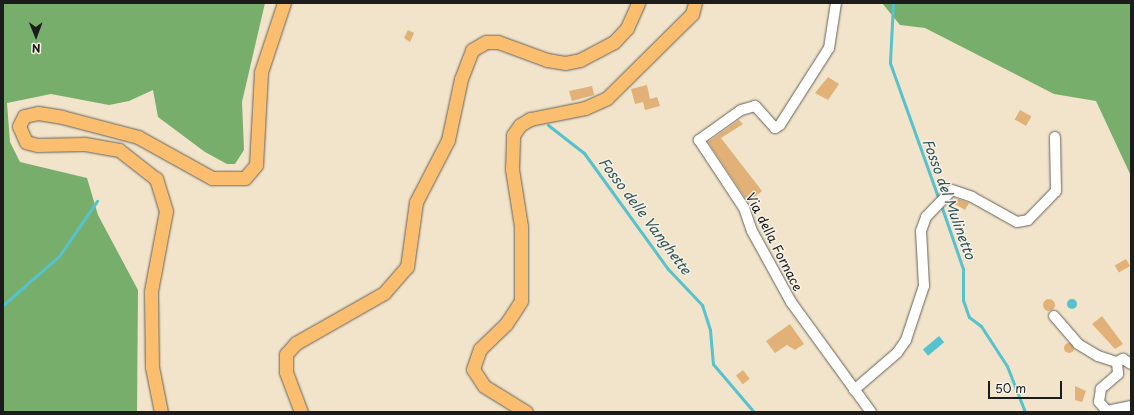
<!DOCTYPE html>
<style>
body{margin:0}
#map{position:relative;width:1134px;height:415px;overflow:hidden;background:#f1e4ca;font-family:"Playpen Sans",sans-serif}
div>[style]{position:absolute}
[style*='--x']{left:calc(var(--x)*1px);top:calc(var(--y)*1px);width:calc(var(--w)*1px);rotate:calc(var(--a)*1deg)}
.forest>*{inset:0;background:#78ae6b}
.water>*{inset:0;background:#55c2cd;transform-origin:0 0}
.round{border-radius:50%}
.stream>*{height:3px;margin:-1.5px;padding:0 1.5px;transform-origin:1.5px;border-radius:1.5px;background:#55c2cd}
.building>*{inset:0;background:#e1b177;transform-origin:0 0}
.roads{filter:drop-shadow(0 0 1px #676259) drop-shadow(0 0 1px #676259)}
.minor>*{height:10px;margin:-5px;padding:0 5px;transform-origin:5px;border-radius:5px;background:#fff}
.major>*{height:13px;margin:-6.5px;padding:0 6.5px;transform-origin:6.5px;border-radius:6.5px;background:#fbbe6e}
span{translate:-50% -50%;white-space:nowrap;text-align:center;line-height:1.15;-webkit-text-stroke:3px #f7f3e8;paint-order:stroke}
.street-label{font-size:13px;color:#1c1c1c}
.water-label{font-size:14px;color:#30565a;font-style:italic}
.frame{position:absolute;inset:0;border:4px solid #1c1c1c;pointer-events:none}
.north{position:absolute;left:16px;top:16px;width:40px;height:40px;-webkit-text-stroke:3px #f7f3e8;paint-order:stroke;rotate:179deg;font-size:11px;font-weight:700;line-height:16px;text-align:center;color:#1c1c1c}
.north::after{content:'';display:block;margin:auto;width:14px;height:18px;background:#1c1c1c;clip-path:polygon(50% 0,100% 100%,50% 72%,0 100%)}
.scale{position:absolute;left:988px;top:381px;width:74px;height:18px;box-sizing:border-box;border:2px solid #1c1c1c;border-top:0;padding-left:5px;font-size:12px;line-height:14px;white-space:nowrap;color:#1c1c1c;-webkit-text-stroke:3px #f7f3e8;paint-order:stroke}
</style>
<div id="map">
<div class="forest">
<i style="clip-path:polygon(3px 3px,265px 3px,242px 102px,244px 150px,235px 164px,227px 164px,205px 152px,158px 117px,153px 90px,129px 101px,109px 105px,51px 94px,7px 103px,10px 142px,20px 162px,87px 178px,98px 215px,138px 290px,137px 412px,3px 412px)"></i>
<i style="clip-path:polygon(882px 3px,1131px 3px,1131px 176px,1096px 101px,1054px 94px,925px 28px,900px 25px)"></i>
</div>
<div class="water">
<i class="round" style="left:1067px;top:299px;width:10px;height:10px"></i>
<i style="left:939px;top:336px;width:8px;height:21px;rotate:50deg"></i>
</div>
<div class="stream">
<i style="--x:893;--y:3;--w:60;--a:92.9"></i>
<i style="--x:890;--y:63;--w:145;--a:70.3"></i>
<i style="--x:548;--y:125;--w:46;--a:37.9"></i>
<i style="--x:584;--y:153;--w:143;--a:54.1"></i>
<i style="--x:668;--y:269;--w:50;--a:46.6"></i>
<i style="--x:702;--y:305;--w:26;--a:72"></i>
<i style="--x:710;--y:330;--w:34;--a:85"></i>
<i style="--x:713;--y:364;--w:63;--a:49.5"></i>
<i style="--x:941;--y:205;--w:68;--a:71"></i>
<i style="--x:963;--y:269;--w:31;--a:90"></i>
<i style="--x:963;--y:300;--w:18;--a:71"></i>
<i style="--x:969;--y:317;--w:15;--a:37"></i>
<i style="--x:981;--y:326;--w:48;--a:57"></i>
<i style="--x:1007;--y:366;--w:49;--a:68.6"></i>
<i style="--x:3;--y:305;--w:74;--a:-41.2"></i>
<i style="--x:59;--y:256;--w:67;--a:-55.4"></i>
</div>
<div class="building">
<i style="clip-path:polygon(408px 30px,414px 33px,410px 42px,404px 38px)"></i>
<i style="clip-path:polygon(828px 77px,839px 84px,828px 100px,815px 93px)"></i>
<i style="clip-path:polygon(647px 85px,650px 99px,657px 97px,660px 106px,645px 110px,643px 102px,635px 104px,631px 89px)"></i>
<i style="clip-path:polygon(592px 86px,594px 95px,572px 101px,569px 91px)"></i>
<i style="left:1020px;top:110px;width:13px;height:11px;rotate:29deg"></i>
<i style="clip-path:polygon(739px 120px,743px 124px,721px 138px,762px 191px,748px 202px,708px 142px)"></i>
<i style="clip-path:polygon(958px 199px,969px 203px,965px 210px,955px 204px)"></i>
<i style="left:1126px;top:259px;width:8px;height:13px;rotate:60deg"></i>
<i class="round" style="left:1043px;top:299px;width:12px;height:12px"></i>
<i style="clip-path:polygon(1102px 316px,1123px 344px,1115px 349px,1092px 324px)"></i>
<i style="clip-path:polygon(790px 324px,804px 344px,795px 350px,787px 345px,775px 353px,766px 341px)"></i>
<i class="round" style="left:1064px;top:343px;width:10px;height:10px"></i>
<i style="left:743px;top:370px;width:11px;height:9px;rotate:52deg"></i>
<i style="clip-path:polygon(1075px 386px,1086px 391px,1082px 402px,1075px 400px)"></i>
</div>
<div class="roads">
<div class="minor">
<i style="--x:836;--y:3;--w:46;--a:98.8"></i>
<i style="--x:829;--y:48;--w:91;--a:122.5"></i>
<i style="--x:780;--y:125;--w:6;--a:149"></i>
<i style="--x:775;--y:128;--w:30;--a:-132"></i>
<i style="--x:755;--y:106;--w:15;--a:164"></i>
<i style="--x:741;--y:110;--w:52;--a:144.5"></i>
<i style="--x:699;--y:140;--w:82;--a:56.5"></i>
<i style="--x:744;--y:208;--w:24;--a:71"></i>
<i style="--x:752;--y:231;--w:81;--a:61.2"></i>
<i style="--x:791;--y:302;--w:136;--a:54"></i>
<i style="--x:1054;--y:316;--w:37;--a:49"></i>
<i style="--x:1078;--y:344;--w:23;--a:31"></i>
<i style="--x:1098;--y:356;--w:20;--a:18"></i>
<i style="--x:1117;--y:362;--w:7;--a:-27"></i>
<i style="--x:1123;--y:359;--w:9;--a:32"></i>
<i style="--x:1117;--y:362;--w:12;--a:85"></i>
<i style="--x:1118;--y:374;--w:23;--a:139"></i>
<i style="--x:1101;--y:389;--w:13;--a:99"></i>
<i style="--x:1099;--y:402;--w:12;--a:48"></i>
<i style="--x:1107;--y:411;--w:25;--a:-12"></i>
<i style="--x:854;--y:390;--w:57;--a:-40.7"></i>
<i style="--x:897;--y:353;--w:16;--a:-55"></i>
<i style="--x:906;--y:340;--w:57;--a:-71.6"></i>
<i style="--x:924;--y:286;--w:55;--a:-93.1"></i>
<i style="--x:921;--y:231;--w:15;--a:-70"></i>
<i style="--x:926;--y:217;--w:37;--a:-46"></i>
<i style="--x:952;--y:190;--w:21;--a:19"></i>
<i style="--x:972;--y:197;--w:51;--a:29.1"></i>
<i style="--x:1017;--y:222;--w:11;--a:-10"></i>
<i style="--x:1028;--y:220;--w:40;--a:-46"></i>
<i style="--x:1056;--y:191;--w:54;--a:-91.1"></i>
</div>
<div class="major">
<i style="--x:161;--y:412;--w:46;--a:-101.3"></i>
<i style="--x:152;--y:367;--w:76;--a:-90.8"></i>
<i style="--x:151;--y:291;--w:81;--a:-79.4"></i>
<i style="--x:166;--y:211;--w:34;--a:-107"></i>
<i style="--x:156;--y:179;--w:47;--a:-141.9"></i>
<i style="--x:119;--y:150;--w:36;--a:-170"></i>
<i style="--x:84;--y:144;--w:47;--a:178.8"></i>
<i style="--x:37;--y:145;--w:11;--a:-165"></i>
<i style="--x:26;--y:142;--w:17;--a:-114"></i>
<i style="--x:19;--y:126;--w:11;--a:-63"></i>
<i style="--x:24;--y:116;--w:14;--a:-12"></i>
<i style="--x:38;--y:113;--w:24;--a:9"></i>
<i style="--x:62;--y:117;--w:79;--a:14.7"></i>
<i style="--x:138;--y:137;--w:85;--a:29"></i>
<i style="--x:212;--y:178;--w:33;--a:0"></i>
<i style="--x:245;--y:178;--w:17;--a:-50"></i>
<i style="--x:256;--y:165;--w:93;--a:-86.9"></i>
<i style="--x:261;--y:72;--w:73;--a:-71.6"></i>
<i style="--x:301;--y:412;--w:43;--a:-110.6"></i>
<i style="--x:286;--y:372;--w:18;--a:-90"></i>
<i style="--x:286;--y:354;--w:15;--a:-48"></i>
<i style="--x:296;--y:343;--w:101;--a:-29.6"></i>
<i style="--x:384;--y:293;--w:35;--a:-49"></i>
<i style="--x:407;--y:267;--w:66;--a:-82.1"></i>
<i style="--x:416;--y:202;--w:70;--a:-62.7"></i>
<i style="--x:448;--y:140;--w:62;--a:-78"></i>
<i style="--x:461;--y:79;--w:31;--a:-69"></i>
<i style="--x:472;--y:50;--w:16;--a:-30"></i>
<i style="--x:486;--y:42;--w:12;--a:0"></i>
<i style="--x:498;--y:42;--w:52;--a:20.2"></i>
<i style="--x:547;--y:60;--w:18;--a:9"></i>
<i style="--x:565;--y:63;--w:15;--a:-11"></i>
<i style="--x:580;--y:60;--w:38;--a:-28"></i>
<i style="--x:614;--y:42;--w:19;--a:-47"></i>
<i style="--x:627;--y:28;--w:27;--a:-66"></i>
<i style="--x:526;--y:412;--w:49;--a:-148.2"></i>
<i style="--x:484;--y:386;--w:20;--a:-123"></i>
<i style="--x:473;--y:369;--w:21;--a:-71"></i>
<i style="--x:480;--y:349;--w:36;--a:-44"></i>
<i style="--x:506;--y:324;--w:27;--a:-57"></i>
<i style="--x:521;--y:301;--w:75;--a:-90"></i>
<i style="--x:521;--y:226;--w:58;--a:-99"></i>
<i style="--x:512;--y:169;--w:34;--a:-88"></i>
<i style="--x:513;--y:135;--w:12;--a:-55"></i>
<i style="--x:520;--y:125;--w:12;--a:-31"></i>
<i style="--x:530;--y:119;--w:56;--a:-11.3"></i>
<i style="--x:585;--y:108;--w:24;--a:-24"></i>
<i style="--x:607;--y:98;--w:120;--a:-44.7"></i>
<i style="--x:692;--y:14;--w:11;--a:-75"></i>
</div>
</div>
<div class="street-label">
<span style="left:774px;top:242px;rotate:63deg">Via della Fornace</span>
</div>
<div class="water-label">
<span style="left:949px;top:199px;rotate:70deg">Fosso del Mulinetto</span>
<span style="left:645px;top:216px;rotate:53deg">Fosso delle Vanghette</span>
</div>
<div class="frame"></div>
<div class="north">N</div>
<div class="scale">50 m</div>
</div>
